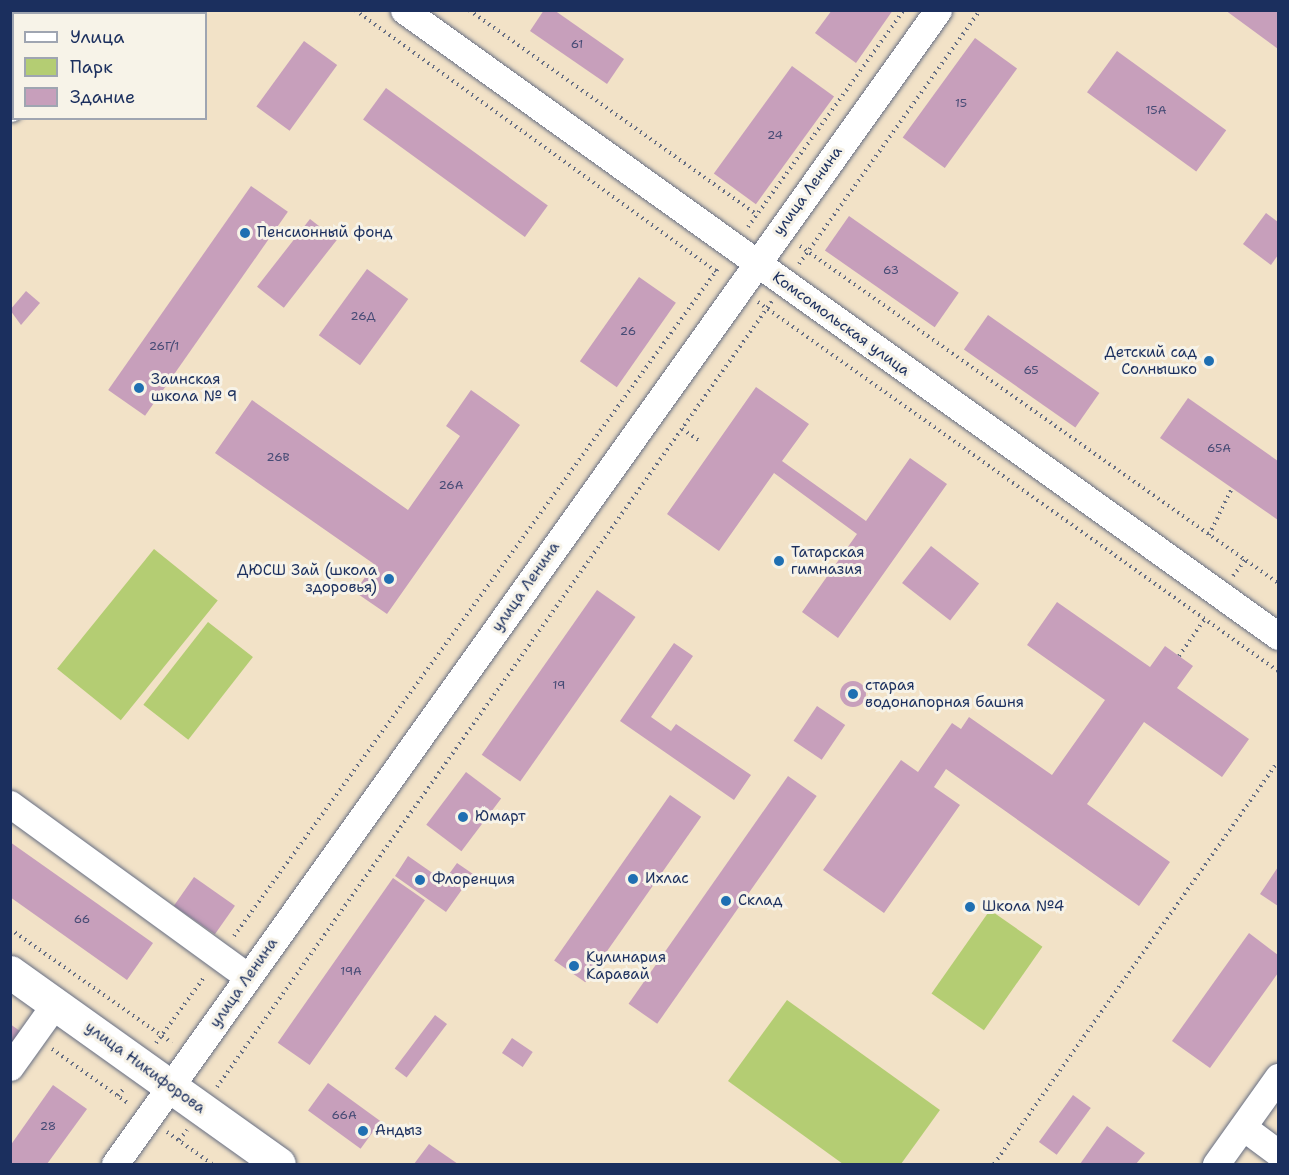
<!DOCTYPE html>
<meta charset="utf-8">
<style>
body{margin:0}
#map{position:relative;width:1289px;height:1175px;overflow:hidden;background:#f2e2c7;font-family:"Shantell Sans",sans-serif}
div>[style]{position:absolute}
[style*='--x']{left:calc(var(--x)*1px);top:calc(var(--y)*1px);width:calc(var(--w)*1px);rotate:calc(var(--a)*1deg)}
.green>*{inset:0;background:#b4cd73;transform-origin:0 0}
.building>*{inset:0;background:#c79fbb;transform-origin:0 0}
.round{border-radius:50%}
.path>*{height:4px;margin-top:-2px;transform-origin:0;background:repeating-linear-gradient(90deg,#666e83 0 1.5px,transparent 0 6px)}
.roads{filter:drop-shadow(0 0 2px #666e83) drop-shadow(0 0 2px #666e83)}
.minor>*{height:27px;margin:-13.5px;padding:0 13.5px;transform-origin:13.5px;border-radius:13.5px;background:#fff}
.major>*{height:33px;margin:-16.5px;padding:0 16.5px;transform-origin:16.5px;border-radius:16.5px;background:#fff}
.dots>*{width:16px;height:16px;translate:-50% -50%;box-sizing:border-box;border:3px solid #f7f3e8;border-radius:50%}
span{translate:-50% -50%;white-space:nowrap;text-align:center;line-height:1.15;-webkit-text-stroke:6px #f7f3e8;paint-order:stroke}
.number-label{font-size:12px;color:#464b75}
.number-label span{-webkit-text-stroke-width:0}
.street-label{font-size:15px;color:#1b2f5e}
.poi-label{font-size:15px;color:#1b2f5e}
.left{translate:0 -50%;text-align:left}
.right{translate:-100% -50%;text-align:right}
.frame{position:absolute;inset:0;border:12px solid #1b2f5e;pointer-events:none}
.legend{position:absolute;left:12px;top:12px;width:195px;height:108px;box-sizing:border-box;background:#f7f3e8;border:2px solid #9fa5b1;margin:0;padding:8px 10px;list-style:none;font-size:18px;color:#1b2f5e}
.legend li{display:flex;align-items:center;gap:12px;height:30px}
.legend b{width:30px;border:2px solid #9fa5b1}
</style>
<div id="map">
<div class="green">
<i style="left:154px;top:549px;width:82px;height:154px;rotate:39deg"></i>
<i style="left:208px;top:622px;width:57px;height:105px;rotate:38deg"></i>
<i style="left:990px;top:910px;width:64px;height:102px;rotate:35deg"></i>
<i style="clip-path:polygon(787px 1000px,940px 1110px,901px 1164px,843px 1164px,728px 1081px)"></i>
</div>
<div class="building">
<i style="clip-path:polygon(10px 10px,42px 10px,14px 14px,10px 54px)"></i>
<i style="clip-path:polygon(544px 10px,554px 10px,624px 59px,607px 84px,530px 31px)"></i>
<i style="clip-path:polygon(832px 10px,893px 10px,856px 63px,815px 33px)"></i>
<i style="clip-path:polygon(1225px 10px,1278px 10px,1278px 49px)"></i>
<i style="left:975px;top:38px;width:52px;height:123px;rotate:36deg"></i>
<i style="left:304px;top:41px;width:41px;height:81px;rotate:36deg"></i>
<i style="left:1117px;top:51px;width:135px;height:51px;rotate:36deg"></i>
<i style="left:792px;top:66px;width:52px;height:133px;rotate:36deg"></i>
<i style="left:386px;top:88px;width:200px;height:39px;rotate:36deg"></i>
<i style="left:251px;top:186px;width:45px;height:249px;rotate:35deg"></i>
<i style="clip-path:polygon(1266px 213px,1278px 222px,1278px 255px,1271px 265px,1243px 244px)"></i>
<i style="left:849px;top:216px;width:134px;height:42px;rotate:35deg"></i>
<i style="left:310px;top:219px;width:34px;height:86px;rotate:38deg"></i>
<i style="left:367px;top:269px;width:51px;height:82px;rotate:36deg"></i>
<i style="left:639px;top:277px;width:45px;height:103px;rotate:35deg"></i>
<i style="clip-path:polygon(26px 291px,40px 303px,21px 325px,10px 310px)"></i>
<i style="left:988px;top:315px;width:136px;height:42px;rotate:35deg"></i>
<i style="clip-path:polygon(756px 387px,809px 424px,782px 461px,866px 521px,910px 458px,947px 484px,838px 638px,802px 612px,857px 534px,774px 473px,719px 551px,667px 514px)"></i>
<i style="clip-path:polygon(471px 390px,520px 425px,387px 614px,355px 592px,374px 564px,215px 453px,252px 400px,408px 510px,460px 436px,446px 426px)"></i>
<i style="clip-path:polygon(1188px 398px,1278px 461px,1278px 520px,1160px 438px)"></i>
<i style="left:931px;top:546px;width:61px;height:47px;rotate:38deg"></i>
<i style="left:597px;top:590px;width:47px;height:201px;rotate:35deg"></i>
<i style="clip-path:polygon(1057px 602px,1150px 667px,1165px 646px,1193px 666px,1177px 688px,1249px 739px,1222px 777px,1144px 722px,1087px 804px,1170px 862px,1139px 906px,946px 769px,934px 787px,960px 805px,884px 913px,823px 870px,901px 760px,918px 772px,952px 723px,961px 729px,969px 717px,1052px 775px,1105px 700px,1027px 645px)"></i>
<i style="clip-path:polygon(674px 643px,693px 656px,651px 717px,671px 731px,676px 724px,751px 775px,734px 800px,620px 721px)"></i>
<i class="round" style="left:840px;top:681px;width:26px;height:26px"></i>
<i style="left:817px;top:706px;width:34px;height:42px;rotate:34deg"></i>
<i style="left:466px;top:772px;width:44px;height:66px;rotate:37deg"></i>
<i style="left:788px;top:776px;width:35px;height:278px;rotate:35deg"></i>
<i style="left:670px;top:795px;width:38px;height:202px;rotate:35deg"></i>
<i style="clip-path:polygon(10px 842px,153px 943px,127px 980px,10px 897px)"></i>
<i style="clip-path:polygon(408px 856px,444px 881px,457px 863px,473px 874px,446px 912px,395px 876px)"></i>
<i style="clip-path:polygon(1278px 867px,1278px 906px,1260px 894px)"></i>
<i style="left:194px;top:877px;width:50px;height:35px;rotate:35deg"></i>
<i style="left:393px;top:878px;width:39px;height:201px;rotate:35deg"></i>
<i style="clip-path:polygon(1249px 933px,1278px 955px,1278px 973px,1210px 1068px,1172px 1041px)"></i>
<i style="left:435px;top:1015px;width:15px;height:67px;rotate:37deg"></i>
<i style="clip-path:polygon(10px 1024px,27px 1036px,10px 1051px)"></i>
<i style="left:512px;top:1038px;width:25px;height:18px;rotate:34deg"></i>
<i style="left:328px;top:1083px;width:65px;height:34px;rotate:36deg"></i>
<i style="clip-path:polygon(53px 1085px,87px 1109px,47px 1164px,10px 1164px,10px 1146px)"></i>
<i style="left:1073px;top:1095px;width:22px;height:58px;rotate:36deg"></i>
<i style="clip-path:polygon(1107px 1126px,1145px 1153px,1136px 1164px,1080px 1164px)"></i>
<i style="clip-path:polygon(429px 1144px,458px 1164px,414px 1164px)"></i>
</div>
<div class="path">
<i style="--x:355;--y:10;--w:448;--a:35.9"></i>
<i style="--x:469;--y:10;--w:354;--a:35.4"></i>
<i style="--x:748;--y:227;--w:267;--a:-54.3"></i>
<i style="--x:800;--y:246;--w:585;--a:35.18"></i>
<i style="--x:799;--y:264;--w:312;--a:-54.5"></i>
<i style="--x:758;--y:302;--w:638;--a:35.36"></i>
<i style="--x:682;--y:429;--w:23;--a:34"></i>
<i style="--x:1209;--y:535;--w:52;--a:-63.9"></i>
<i style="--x:1233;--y:576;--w:20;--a:-53"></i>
<i style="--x:1179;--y:656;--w:47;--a:-55.3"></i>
<i style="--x:10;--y:929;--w:198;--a:35.1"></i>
<i style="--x:234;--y:936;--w:826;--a:-54.06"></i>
<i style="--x:156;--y:1043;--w:83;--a:-53.8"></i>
<i style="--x:52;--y:1049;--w:95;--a:35.5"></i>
<i style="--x:217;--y:1087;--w:962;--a:-54.77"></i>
<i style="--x:118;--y:1096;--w:10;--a:-53"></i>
<i style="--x:167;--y:1132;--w:55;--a:35.4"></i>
<i style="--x:179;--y:1140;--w:13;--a:-51"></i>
<i style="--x:994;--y:1164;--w:492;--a:-54.8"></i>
</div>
<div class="roads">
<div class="minor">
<i style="--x:404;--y:10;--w:1075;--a:35.61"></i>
<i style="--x:77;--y:14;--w:5;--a:-53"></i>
<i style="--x:10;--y:108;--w:6;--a:-45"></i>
<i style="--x:10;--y:804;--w:294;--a:36"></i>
<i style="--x:10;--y:1067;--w:77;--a:-54.5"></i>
<i style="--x:1243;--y:1127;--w:44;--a:36.6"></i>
<i style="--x:115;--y:1164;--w:1417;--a:-54.5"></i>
<i style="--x:1216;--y:1164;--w:107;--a:-54.5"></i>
</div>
<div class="major">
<i style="--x:10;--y:972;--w:330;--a:35.5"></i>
</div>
</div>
<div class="dots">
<i style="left:245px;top:233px;background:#1f6fb2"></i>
<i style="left:1209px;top:361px;background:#1f6fb2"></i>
<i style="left:139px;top:388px;background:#1f6fb2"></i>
<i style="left:779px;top:561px;background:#1f6fb2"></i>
<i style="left:389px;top:579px;background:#1f6fb2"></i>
<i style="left:853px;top:694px;background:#1f6fb2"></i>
<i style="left:463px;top:817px;background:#1f6fb2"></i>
<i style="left:633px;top:879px;background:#1f6fb2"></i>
<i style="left:420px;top:880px;background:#1f6fb2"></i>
<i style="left:726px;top:901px;background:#1f6fb2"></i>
<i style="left:970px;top:907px;background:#1f6fb2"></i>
<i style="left:574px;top:966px;background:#1f6fb2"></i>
<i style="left:363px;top:1131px;background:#1f6fb2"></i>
</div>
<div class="number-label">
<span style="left:577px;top:45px">61</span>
<span style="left:961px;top:104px">15</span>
<span style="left:1156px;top:111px">15А</span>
<span style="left:775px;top:136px">24</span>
<span style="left:891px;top:271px">63</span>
<span style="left:363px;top:317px">26Д</span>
<span style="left:628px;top:332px">26</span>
<span style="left:164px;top:347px">26Г/1</span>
<span style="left:1031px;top:371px">65</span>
<span style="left:1219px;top:449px">65А</span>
<span style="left:278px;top:458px">26В</span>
<span style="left:451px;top:486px">26А</span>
<span style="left:559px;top:686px">19</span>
<span style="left:82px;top:920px">66</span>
<span style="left:351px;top:972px">19А</span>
<span style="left:344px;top:1116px">66А</span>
<span style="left:48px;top:1127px">28</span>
</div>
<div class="street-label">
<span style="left:808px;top:191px;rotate:-54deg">улица Ленина</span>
<span style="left:841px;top:324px;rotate:36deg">Комсомольская улица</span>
<span style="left:526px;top:587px;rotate:-55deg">улица Ленина</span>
<span style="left:244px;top:983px;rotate:-55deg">улица Ленина</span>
<span style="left:145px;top:1068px;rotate:36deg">улица Никифорова</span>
</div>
<div class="poi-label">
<span class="left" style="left:257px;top:233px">Пенсионный фонд</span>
<span class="right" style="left:1197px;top:361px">Детский сад<br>Солнышко</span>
<span class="left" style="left:151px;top:388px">Заинская<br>школа № 9</span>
<span class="left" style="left:791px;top:561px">Татарская<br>гимназия</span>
<span class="right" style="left:377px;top:579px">ДЮСШ Зай (школа<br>здоровья)</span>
<span class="left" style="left:865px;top:694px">старая<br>водонапорная башня</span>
<span class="left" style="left:475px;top:817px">Юмарт</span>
<span class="left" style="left:645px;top:879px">Ихлас</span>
<span class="left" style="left:432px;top:880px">Флоренция</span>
<span class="left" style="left:738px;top:901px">Склад</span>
<span class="left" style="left:982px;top:907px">Школа №4</span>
<span class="left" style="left:586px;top:966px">Кулинария<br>Каравай</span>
<span class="left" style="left:375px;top:1131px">Андыз</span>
</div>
<div class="frame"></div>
<ul class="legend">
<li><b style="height:8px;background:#fff"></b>Улица</li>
<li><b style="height:16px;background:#b4cd73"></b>Парк</li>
<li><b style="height:16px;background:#c79fbb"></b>Здание</li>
</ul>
</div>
